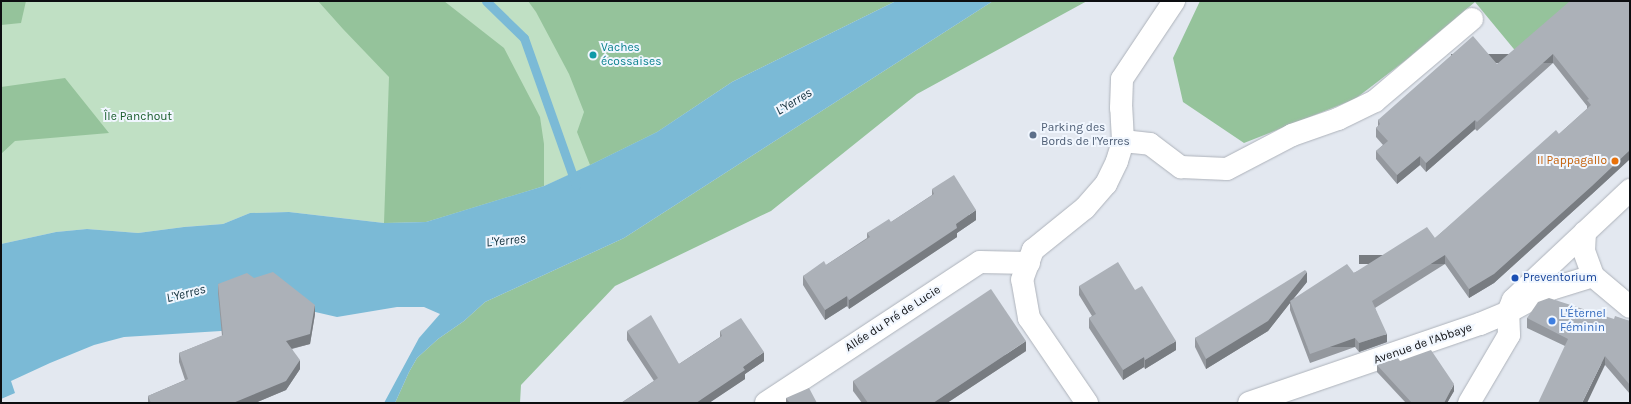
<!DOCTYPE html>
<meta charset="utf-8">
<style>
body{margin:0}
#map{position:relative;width:1631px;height:404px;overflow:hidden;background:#e3e8f0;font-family:Karla,sans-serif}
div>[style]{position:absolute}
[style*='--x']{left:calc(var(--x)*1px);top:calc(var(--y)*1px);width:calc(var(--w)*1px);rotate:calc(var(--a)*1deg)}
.green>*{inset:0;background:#c0e0c4}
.forest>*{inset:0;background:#95c39b}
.water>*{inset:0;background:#7bbad6}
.stream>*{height:9px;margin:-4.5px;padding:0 4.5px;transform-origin:4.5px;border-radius:4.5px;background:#7bbad6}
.roads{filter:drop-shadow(0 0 1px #adb2ba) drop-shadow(0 0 1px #adb2ba)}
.minor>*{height:22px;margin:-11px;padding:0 11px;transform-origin:11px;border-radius:11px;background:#fff}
.wall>*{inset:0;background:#94989e}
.shaded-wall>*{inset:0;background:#787c81;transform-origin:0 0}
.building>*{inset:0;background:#acb1b8}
.dots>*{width:11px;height:11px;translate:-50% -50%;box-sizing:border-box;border:2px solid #f0f6fe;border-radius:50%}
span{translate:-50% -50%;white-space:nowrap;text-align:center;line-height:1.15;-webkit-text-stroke:4px #f0f6fe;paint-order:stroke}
.culture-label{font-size:12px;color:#0d838f}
.left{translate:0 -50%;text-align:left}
.park-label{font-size:12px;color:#185c2a}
.service-label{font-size:12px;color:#4e5e75}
.food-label{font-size:12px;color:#c56008}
.right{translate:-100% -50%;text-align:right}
.transit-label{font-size:12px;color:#164399}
.shop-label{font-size:12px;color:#366cbe}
.street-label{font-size:12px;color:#0d0e11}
.water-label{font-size:13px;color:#0f2d3a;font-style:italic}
.frame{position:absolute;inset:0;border:2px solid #0d0e11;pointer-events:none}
</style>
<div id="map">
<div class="green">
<i style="clip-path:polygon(1px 1px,849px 1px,640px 144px,544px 186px,483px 206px,426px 222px,384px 223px,289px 212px,250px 213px,223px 224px,184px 227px,138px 233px,87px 229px,56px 232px,1px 244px)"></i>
</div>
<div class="forest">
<i style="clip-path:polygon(1px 1px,26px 1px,21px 23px,1px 25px)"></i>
<i style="clip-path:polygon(318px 1px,444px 1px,504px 48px,540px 117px,544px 144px,544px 186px,426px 222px,384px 223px,389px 77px,343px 29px)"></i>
<i style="clip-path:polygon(528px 1px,896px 1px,732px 82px,657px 132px,590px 165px,577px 132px,584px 112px,569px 74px,536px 12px)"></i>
<i style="clip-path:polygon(993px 1px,1087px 1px,917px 94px,771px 211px,615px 286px,521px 385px,520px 403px,395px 403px,409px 372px,417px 358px,438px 339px,464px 321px,485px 302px,624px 238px)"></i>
<i style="clip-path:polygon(1200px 1px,1579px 1px,1518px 54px,1475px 2px,1406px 60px,1355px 99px,1244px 143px,1183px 102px,1173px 58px)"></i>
<i style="clip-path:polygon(65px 78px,109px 133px,15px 141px,1px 154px,1px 87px)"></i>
</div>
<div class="water">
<i style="clip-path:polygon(896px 1px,993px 1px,624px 238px,485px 302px,464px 321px,438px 339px,417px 358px,409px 372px,395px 403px,384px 403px,419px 338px,440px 314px,424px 307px,397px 307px,337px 317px,311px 311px,248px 333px,221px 331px,124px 337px,94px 345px,50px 363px,11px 381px,15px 393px,1px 399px,1px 244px,56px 232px,87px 229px,138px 233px,184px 227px,223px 224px,250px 213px,289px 212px,384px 223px,426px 222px,544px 186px,590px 165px,657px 132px,732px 82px)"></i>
</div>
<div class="stream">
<i style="--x:486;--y:1;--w:53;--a:44.2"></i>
<i style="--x:524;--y:38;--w:156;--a:70.5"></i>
</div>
<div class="roads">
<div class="minor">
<i style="--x:1123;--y:141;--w:27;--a:6"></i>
<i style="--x:1150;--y:144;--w:39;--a:37"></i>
<i style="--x:1181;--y:167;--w:46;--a:2.5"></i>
<i style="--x:1227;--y:169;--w:73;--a:-27.6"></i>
<i style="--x:1292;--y:135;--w:49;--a:-19.2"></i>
<i style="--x:1338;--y:119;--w:41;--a:-25.9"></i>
<i style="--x:1375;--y:101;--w:127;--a:-40.2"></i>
<i style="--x:1585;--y:232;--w:19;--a:93"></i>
<i style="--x:1584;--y:251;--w:27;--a:70"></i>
<i style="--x:1593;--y:276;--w:48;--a:40"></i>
<i style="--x:766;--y:403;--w:256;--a:-33.4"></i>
<i style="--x:980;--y:262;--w:49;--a:1.2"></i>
<i style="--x:1087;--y:403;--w:103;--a:-124.3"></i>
<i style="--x:1029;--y:318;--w:39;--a:-100"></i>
<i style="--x:1022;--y:280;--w:32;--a:-70"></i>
<i style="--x:1033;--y:250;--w:67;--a:-38.9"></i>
<i style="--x:1085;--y:208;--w:32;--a:-49"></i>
<i style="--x:1106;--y:184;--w:25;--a:-64"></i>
<i style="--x:1117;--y:161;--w:21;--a:-73"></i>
<i style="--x:1123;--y:141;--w:33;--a:-93"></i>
<i style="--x:1121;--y:108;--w:29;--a:-88"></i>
<i style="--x:1122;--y:79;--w:94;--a:-56.3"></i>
<i style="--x:1249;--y:403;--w:244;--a:-18.9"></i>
<i style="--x:1480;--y:324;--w:30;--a:-23"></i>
<i style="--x:1508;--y:312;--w:49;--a:-28.1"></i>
<i style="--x:1551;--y:289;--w:44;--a:-17.2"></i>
<i style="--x:1469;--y:403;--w:79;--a:-59.5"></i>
<i style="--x:1509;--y:335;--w:23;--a:-92"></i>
<i style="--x:1508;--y:312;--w:13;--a:-67"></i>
<i style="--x:1513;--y:300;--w:161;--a:-43.2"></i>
</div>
</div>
<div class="wall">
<i style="clip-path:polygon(1630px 4px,1630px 159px,1592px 194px,1494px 283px,1469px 298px,1445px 264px,1375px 308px,1387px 342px,1359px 352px,1355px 347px,1310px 363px,1290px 310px,1290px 303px,1268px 331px,1206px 369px,1195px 347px,1195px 338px,1307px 282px,1293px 299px,1435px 238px,1559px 134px,1587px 109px,1587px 106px,1553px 63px,1477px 131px,1475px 129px,1426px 172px,1420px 165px,1397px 184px,1376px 159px,1376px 151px,1383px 145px,1376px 137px,1376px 128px,1378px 126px,1378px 120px,1497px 64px)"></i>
<i style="clip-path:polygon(932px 189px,976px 220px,957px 233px,957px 237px,849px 309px,847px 306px,825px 320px,803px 285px,803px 276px,826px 265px,867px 238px,867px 233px,891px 222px,932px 195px)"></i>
<i style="clip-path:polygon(254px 278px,315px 314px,310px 344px,292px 349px,300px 369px,286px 390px,255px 403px,148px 403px,148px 396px,185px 380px,179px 362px,179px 353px,222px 336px,218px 293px,218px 284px)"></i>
<i style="clip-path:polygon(1079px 286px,1135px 290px,1176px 350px,1145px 369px,1144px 367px,1123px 380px,1089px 328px,1089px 318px,1092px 316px,1079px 295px)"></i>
<i style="clip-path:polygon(1527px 318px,1614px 319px,1630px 321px,1630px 394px,1605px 365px,1565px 346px,1527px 328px)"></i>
<i style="clip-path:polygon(627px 331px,679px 364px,720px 337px,720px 331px,764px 361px,745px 374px,745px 379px,709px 403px,621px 403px,654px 381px,627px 340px)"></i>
<i style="clip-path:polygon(1026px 351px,947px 403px,862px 403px,853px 391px,853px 381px)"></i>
<i style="clip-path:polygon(1400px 361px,1454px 391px,1447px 403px,1406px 403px,1377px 372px,1377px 365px)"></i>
<i style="clip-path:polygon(786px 398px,817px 403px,786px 403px)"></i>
</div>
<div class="shaded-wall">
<i style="left:1553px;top:54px;width:9px;height:102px;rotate:90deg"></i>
<i style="clip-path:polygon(1475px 120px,1475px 129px,1426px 172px,1426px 163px)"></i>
<i style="clip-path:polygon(1630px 150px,1630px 159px,1592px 194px,1494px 283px,1469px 298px,1469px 289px)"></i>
<i style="clip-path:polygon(1420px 156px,1420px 165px,1397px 184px,1397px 175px)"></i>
<i style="clip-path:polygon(976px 210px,976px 220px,957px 233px,957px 237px,849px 309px,849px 300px,956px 224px)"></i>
<i style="left:1445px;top:255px;width:9px;height:86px;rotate:90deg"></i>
<i style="clip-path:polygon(1307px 272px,1307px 282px,1290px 303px,1290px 301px,1290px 303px,1268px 331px,1206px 369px,1206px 359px)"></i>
<i style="clip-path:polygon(847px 296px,847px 306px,825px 320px,825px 310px)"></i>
<i style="clip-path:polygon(315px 305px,315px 314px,310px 344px,286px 350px,286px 341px)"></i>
<i style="clip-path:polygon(1387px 334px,1387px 342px,1359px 352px,1359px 343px)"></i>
<i style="left:1355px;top:338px;width:9px;height:48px;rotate:90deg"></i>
<i style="clip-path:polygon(1026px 341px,1026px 351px,947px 403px,933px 403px)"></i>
<i style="clip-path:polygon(1176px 341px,1176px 350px,1145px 369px,1145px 360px)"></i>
<i style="clip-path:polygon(764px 352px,764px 361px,745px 374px,745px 379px,709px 403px,696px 403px,743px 367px)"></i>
<i style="clip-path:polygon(1605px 356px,1605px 365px,1587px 403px,1582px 403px)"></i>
<i style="clip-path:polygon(1144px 357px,1144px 367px,1123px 380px,1123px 370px)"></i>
<i style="clip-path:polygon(300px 360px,300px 369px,286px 390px,255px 403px,233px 403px)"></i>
<i style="clip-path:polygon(1454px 384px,1454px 391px,1447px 403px,1444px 403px)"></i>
</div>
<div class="building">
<i style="clip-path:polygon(1570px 1px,1628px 1px,1630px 4px,1630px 150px,1592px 186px,1494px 274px,1469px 289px,1445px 255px,1372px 301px,1387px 334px,1359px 343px,1355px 338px,1310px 354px,1290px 301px,1347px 264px,1354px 273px,1427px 227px,1435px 238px,1556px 130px,1559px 134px,1591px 105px,1587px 100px,1589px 99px,1553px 54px,1477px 122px,1475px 120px,1426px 163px,1420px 156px,1397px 175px,1376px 151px,1388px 141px,1376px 128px,1380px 124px,1378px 120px,1473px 36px,1497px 64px)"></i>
<i style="clip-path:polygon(954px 175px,976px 210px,956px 224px,957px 228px,849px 300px,847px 296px,825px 310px,803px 276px,824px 261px,826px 265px,870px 237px,867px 233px,889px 219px,891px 222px,934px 194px,932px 189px)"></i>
<i style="clip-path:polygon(1118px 262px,1135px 290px,1142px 286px,1176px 341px,1145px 360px,1144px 357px,1123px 370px,1089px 318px,1096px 314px,1079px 286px)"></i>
<i style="clip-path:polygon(1305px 270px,1307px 272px,1268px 321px,1206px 359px,1195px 338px)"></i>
<i style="clip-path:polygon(273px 272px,315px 305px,310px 334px,286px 341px,300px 360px,286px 381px,233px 403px,151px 403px,148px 396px,188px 379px,179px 353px,223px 335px,218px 284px,247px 273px,254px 278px)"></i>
<i style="clip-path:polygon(991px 289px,1026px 341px,933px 403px,868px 403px,853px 381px)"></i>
<i style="clip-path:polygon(1549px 298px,1614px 319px,1615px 316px,1630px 321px,1630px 385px,1605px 356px,1582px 403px,1538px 403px,1568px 339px,1527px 318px,1538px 302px)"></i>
<i style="clip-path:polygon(651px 315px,679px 364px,722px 336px,720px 331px,741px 318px,764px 352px,743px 367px,745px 370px,696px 403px,621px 403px,658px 378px,627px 331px)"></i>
<i style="clip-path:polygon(1431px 350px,1454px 384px,1444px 403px,1412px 403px,1377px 365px,1398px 358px,1400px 361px)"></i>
<i style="clip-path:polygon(809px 388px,817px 403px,790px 403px,786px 398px)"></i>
</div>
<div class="dots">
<i style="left:593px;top:55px;background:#0f9aa8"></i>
<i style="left:1033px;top:135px;background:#5c6f8a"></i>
<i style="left:1615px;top:161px;background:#e8710a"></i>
<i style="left:1515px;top:278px;background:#1a4fb4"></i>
<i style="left:1552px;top:321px;background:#3f7fe0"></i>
</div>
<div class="culture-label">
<span class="left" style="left:601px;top:55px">Vaches<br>écossaises</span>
</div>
<div class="park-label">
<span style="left:138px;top:117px">Île Panchout</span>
</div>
<div class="service-label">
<span class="left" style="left:1041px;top:135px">Parking des<br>Bords de l'Yerres</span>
</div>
<div class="food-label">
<span class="right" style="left:1607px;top:161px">Il Pappagallo</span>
</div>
<div class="transit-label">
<span class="left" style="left:1523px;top:278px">Preventorium</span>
</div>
<div class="shop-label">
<span class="left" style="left:1560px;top:321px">L'Éternel<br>Féminin</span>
</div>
<div class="street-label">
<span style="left:893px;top:319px;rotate:-33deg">Allée du Pré de Lucie</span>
<span style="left:1423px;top:344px;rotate:-19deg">Avenue de l'Abbaye</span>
</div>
<div class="water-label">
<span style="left:794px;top:102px;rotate:-31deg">L'Yerres</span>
<span style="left:506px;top:241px;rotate:-6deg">L'Yerres</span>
<span style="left:186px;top:294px;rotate:-14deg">L'Yerres</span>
</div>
<div class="frame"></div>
</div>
